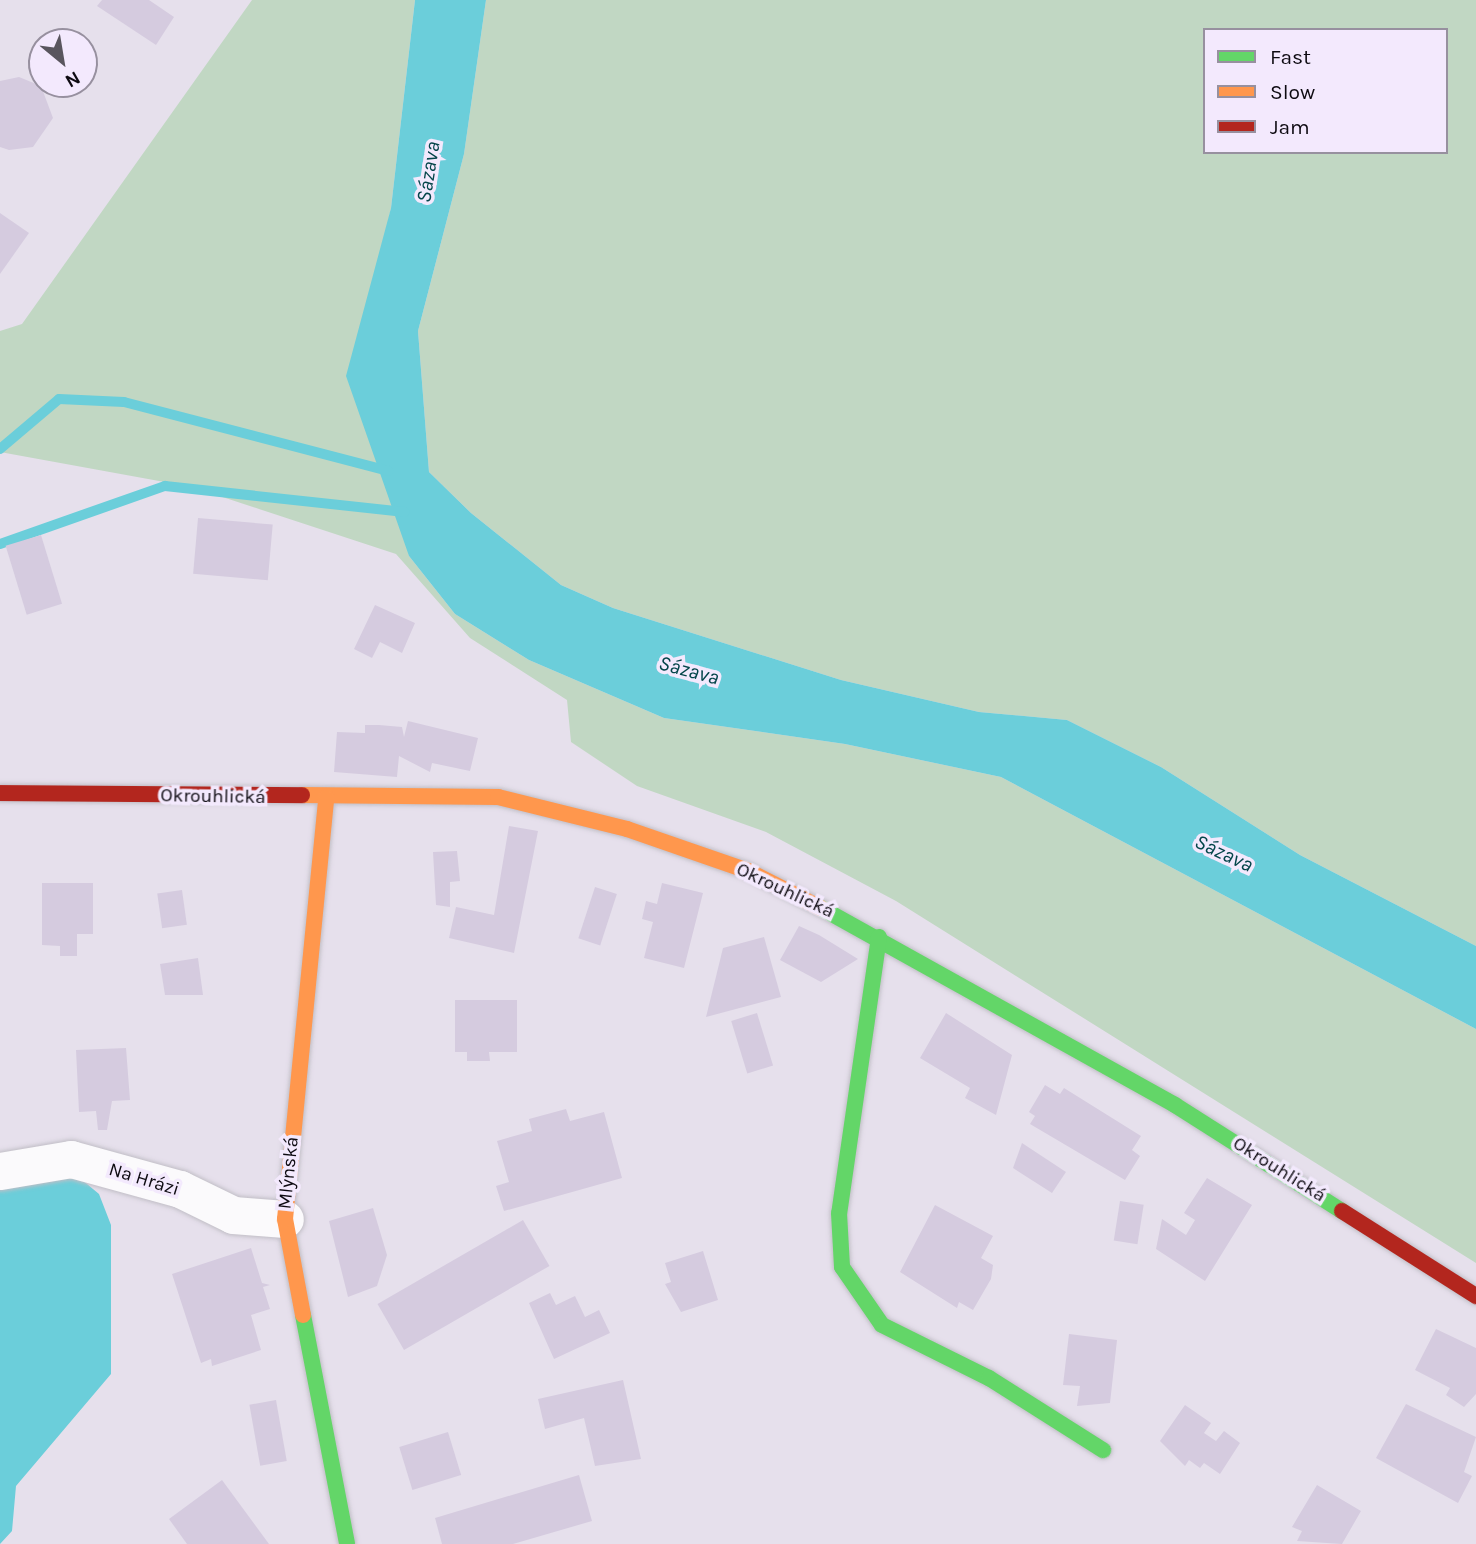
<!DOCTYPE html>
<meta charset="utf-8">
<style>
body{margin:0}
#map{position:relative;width:1476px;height:1544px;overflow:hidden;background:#e6e0ec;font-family:Karla,sans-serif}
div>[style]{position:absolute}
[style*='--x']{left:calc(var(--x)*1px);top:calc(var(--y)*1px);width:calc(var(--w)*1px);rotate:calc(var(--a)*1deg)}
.green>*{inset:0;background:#c1d7c3}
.water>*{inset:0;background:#6bceda}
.stream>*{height:10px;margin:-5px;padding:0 5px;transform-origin:5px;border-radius:5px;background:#6bceda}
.building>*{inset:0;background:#d5cbdf;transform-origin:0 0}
.roads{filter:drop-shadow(0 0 2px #c1bec6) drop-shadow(0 0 2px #c1bec6)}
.street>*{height:37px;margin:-18.5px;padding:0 18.5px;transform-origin:18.5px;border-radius:18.5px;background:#fbfafc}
.fast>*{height:16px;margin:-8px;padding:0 8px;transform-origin:8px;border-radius:8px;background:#63d668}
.slow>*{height:16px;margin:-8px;padding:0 8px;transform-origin:8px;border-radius:8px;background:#ff974d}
.jam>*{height:16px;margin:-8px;padding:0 8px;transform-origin:8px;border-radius:8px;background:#b3261e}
span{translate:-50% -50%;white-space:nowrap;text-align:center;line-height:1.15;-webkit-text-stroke:7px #f3e9fd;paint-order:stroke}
.street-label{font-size:19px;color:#0d0a11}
.water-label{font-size:21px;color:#04454a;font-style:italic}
.legend{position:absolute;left:1203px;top:28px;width:245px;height:126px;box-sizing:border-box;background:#f3e9fd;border:2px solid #97909f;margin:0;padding:9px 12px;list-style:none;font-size:21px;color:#0d0a11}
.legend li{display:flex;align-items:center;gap:14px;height:35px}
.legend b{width:35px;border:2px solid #97909f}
.north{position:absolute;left:28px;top:28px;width:70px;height:70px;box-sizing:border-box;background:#f3e9fd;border:2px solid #97909f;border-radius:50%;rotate:150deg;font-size:19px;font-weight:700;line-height:28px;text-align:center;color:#0d0a11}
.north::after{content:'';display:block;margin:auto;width:24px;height:32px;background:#59555e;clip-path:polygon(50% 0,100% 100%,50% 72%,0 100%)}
</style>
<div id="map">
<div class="green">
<i style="clip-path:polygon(252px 0,415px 0,391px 208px,373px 292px,409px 556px,455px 614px,529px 660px,664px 718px,845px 744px,1001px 777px,1476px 1029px,1476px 1263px,896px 901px,766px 832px,637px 786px,571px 742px,567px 700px,470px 638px,396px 554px,192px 487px,0 452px,0 331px,22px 324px)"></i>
<i style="clip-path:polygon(evenodd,486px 0,1476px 0,1476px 946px,1300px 855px,1161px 767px,1067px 720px,979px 712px,841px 680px,613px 608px,561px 585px,471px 513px,429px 472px,418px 331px,464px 154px,486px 0,1205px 30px,1446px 30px,1446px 152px,1205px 152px,1205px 30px)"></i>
</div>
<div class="water">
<i style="clip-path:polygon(415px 0,486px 0,464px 154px,418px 331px,429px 472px,471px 513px,561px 585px,613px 608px,841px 680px,979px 712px,1067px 720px,1161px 767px,1300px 855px,1476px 946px,1476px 1029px,1001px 777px,845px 744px,664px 718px,529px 660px,455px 614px,409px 556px,346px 376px,391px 208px)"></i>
<i style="clip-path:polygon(42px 1178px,81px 1179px,99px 1194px,111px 1225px,111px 1374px,16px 1486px,12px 1531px,0 1544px,0 1190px)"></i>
</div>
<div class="stream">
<i style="--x:0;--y:449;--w:77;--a:-40.3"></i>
<i style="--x:59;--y:399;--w:65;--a:2.6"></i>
<i style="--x:124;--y:402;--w:273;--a:14.6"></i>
<i style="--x:0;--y:544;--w:175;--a:-19.4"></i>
<i style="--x:165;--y:486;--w:241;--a:6.2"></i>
</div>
<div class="building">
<i style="clip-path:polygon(102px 0,149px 0,174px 17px,156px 45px,97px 6px)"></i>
<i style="clip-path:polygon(19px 77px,41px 86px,53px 118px,33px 147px,9px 150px,0 147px,0 81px)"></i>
<i style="clip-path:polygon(0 213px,29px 233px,0 274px)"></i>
<i style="left:198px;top:518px;width:75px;height:56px;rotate:5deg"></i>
<i style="left:41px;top:535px;width:72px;height:37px;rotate:73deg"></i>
<i style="clip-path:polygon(375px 605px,415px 623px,402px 653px,380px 642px,372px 658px,354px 649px)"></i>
<i style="clip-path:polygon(408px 721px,478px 738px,470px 771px,432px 763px,430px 772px,399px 756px,397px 777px,334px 772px,337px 732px,365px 733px,365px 725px,379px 725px,402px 727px,404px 737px)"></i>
<i style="clip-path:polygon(509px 826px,538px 831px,514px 953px,449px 938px,456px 907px,494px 915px)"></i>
<i style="clip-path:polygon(457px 851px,460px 881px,450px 882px,450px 907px,436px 905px,433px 852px)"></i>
<i style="clip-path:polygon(42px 883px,93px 883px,93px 934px,77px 934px,77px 956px,60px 956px,60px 946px,42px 945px)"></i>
<i style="clip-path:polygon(662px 883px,703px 893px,684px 968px,644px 958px,653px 922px,642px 919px,646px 901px,657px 904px)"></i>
<i style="left:595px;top:887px;width:23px;height:54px;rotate:18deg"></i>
<i style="left:182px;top:890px;width:35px;height:25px;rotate:82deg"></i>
<i style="clip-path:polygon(799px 926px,819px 935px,858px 959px,821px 982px,780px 960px)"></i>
<i style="clip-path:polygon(764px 937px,781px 997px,706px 1017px,723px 948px)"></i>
<i style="clip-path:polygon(198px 958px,203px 995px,165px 995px,160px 964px)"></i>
<i style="clip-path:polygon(455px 1000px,517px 1000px,517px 1052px,489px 1052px,490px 1061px,467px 1061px,467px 1052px,455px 1052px)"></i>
<i style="left:757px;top:1013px;width:55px;height:27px;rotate:73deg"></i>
<i style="clip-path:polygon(946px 1013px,1012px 1055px,996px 1115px,965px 1098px,970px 1088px,920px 1058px)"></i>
<i style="clip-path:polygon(126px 1048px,130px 1100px,112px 1101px,107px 1130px,98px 1130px,96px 1111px,79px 1112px,76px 1050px)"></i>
<i style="clip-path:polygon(1045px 1085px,1060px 1094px,1064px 1088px,1141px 1136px,1132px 1150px,1140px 1156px,1125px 1180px,1030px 1124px,1035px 1116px,1029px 1112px)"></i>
<i style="clip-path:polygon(566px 1109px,570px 1121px,604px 1112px,622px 1178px,504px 1211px,496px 1186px,509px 1182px,497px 1141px,532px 1131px,529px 1119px)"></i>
<i style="clip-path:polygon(1022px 1143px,1066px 1172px,1052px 1193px,1013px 1168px)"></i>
<i style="clip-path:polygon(1207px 1178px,1252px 1205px,1205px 1281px,1156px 1249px,1162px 1219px,1186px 1235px,1195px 1220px,1184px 1213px)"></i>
<i style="left:1120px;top:1201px;width:24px;height:40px;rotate:9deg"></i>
<i style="clip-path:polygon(935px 1205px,993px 1236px,981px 1258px,993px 1265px,991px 1279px,973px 1310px,959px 1302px,957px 1308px,900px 1272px)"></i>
<i style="clip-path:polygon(373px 1208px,387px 1255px,377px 1286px,348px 1297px,329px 1221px)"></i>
<i style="left:523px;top:1220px;width:53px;height:168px;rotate:60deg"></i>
<i style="clip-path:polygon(251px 1248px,262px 1283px,270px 1285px,263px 1287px,270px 1309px,251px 1315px,261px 1350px,212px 1366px,211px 1359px,201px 1363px,172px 1274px)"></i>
<i style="clip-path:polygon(703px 1251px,718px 1300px,681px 1312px,665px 1284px,671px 1282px,665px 1263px)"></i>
<i style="clip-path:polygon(550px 1293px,556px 1305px,575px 1296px,585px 1317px,599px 1310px,610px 1333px,554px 1359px,529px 1303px)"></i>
<i style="clip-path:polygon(1436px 1329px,1476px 1348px,1476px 1394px,1464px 1407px,1446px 1395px,1450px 1388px,1415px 1370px)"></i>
<i style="clip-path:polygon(1069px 1334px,1117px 1340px,1110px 1403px,1077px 1406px,1080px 1386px,1063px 1385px)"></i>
<i style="clip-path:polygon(623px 1380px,641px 1459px,595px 1466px,584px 1418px,545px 1429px,538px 1399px)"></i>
<i style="left:276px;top:1400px;width:62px;height:27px;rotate:80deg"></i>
<i style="clip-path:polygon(1406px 1404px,1476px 1437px,1464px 1472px,1472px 1476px,1458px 1503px,1376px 1458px)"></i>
<i style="clip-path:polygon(1185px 1405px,1211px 1423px,1204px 1433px,1216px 1441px,1224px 1431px,1240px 1443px,1220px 1474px,1204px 1463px,1200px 1468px,1189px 1460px,1185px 1466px,1160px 1441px)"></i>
<i style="left:448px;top:1432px;width:45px;height:51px;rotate:73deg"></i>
<i style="clip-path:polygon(579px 1475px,592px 1521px,513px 1544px,442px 1544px,435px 1518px)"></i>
<i style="clip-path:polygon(222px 1480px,269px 1544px,187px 1544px,169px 1519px)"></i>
<i style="clip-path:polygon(1317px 1485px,1361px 1511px,1342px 1544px,1297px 1541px,1302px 1531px,1292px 1527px)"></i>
</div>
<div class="roads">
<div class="street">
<i style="--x:0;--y:1171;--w:72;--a:-9.6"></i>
<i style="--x:71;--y:1159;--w:113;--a:15.4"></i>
<i style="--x:180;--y:1189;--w:59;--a:26.1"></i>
<i style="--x:233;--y:1215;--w:52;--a:4.4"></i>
</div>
<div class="fast">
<i style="--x:821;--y:908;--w:405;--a:29.1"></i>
<i style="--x:1175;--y:1105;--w:198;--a:32.4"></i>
<i style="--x:879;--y:937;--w:279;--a:98.2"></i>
<i style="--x:839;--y:1213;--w:54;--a:86.8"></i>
<i style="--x:842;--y:1267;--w:70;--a:55.4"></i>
<i style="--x:882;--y:1325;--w:119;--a:26.4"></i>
<i style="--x:989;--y:1378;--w:135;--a:32.3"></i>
<i style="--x:303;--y:1315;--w:233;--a:79.1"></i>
</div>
<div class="slow">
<i style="--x:302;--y:795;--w:196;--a:0.6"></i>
<i style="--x:498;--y:797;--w:133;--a:13.9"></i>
<i style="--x:627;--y:829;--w:128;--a:19.1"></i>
<i style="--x:748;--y:871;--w:82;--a:26.9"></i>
<i style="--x:303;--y:1315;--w:98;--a:-100.6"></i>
<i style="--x:285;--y:1219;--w:423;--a:-84.4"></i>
</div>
<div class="jam">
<i style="--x:0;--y:793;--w:302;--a:0.4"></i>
<i style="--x:1342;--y:1211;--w:159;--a:32.4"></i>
</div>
</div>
<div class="street-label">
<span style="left:213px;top:797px;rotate:1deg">Okrouhlická</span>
<span style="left:785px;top:891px;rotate:25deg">Okrouhlická</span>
<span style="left:1279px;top:1170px;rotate:32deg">Okrouhlická</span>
<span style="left:289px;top:1173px;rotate:-84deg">Mlýnská</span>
<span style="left:144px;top:1180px;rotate:17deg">Na Hrázi</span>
</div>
<div class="water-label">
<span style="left:428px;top:172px;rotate:-81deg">Sázava</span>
<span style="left:689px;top:670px;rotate:15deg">Sázava</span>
<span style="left:1224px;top:853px;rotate:25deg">Sázava</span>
</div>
<ul class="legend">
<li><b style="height:9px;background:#63d668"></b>Fast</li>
<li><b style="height:9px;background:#ff974d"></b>Slow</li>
<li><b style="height:9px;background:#b3261e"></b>Jam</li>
</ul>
<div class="north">N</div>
</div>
